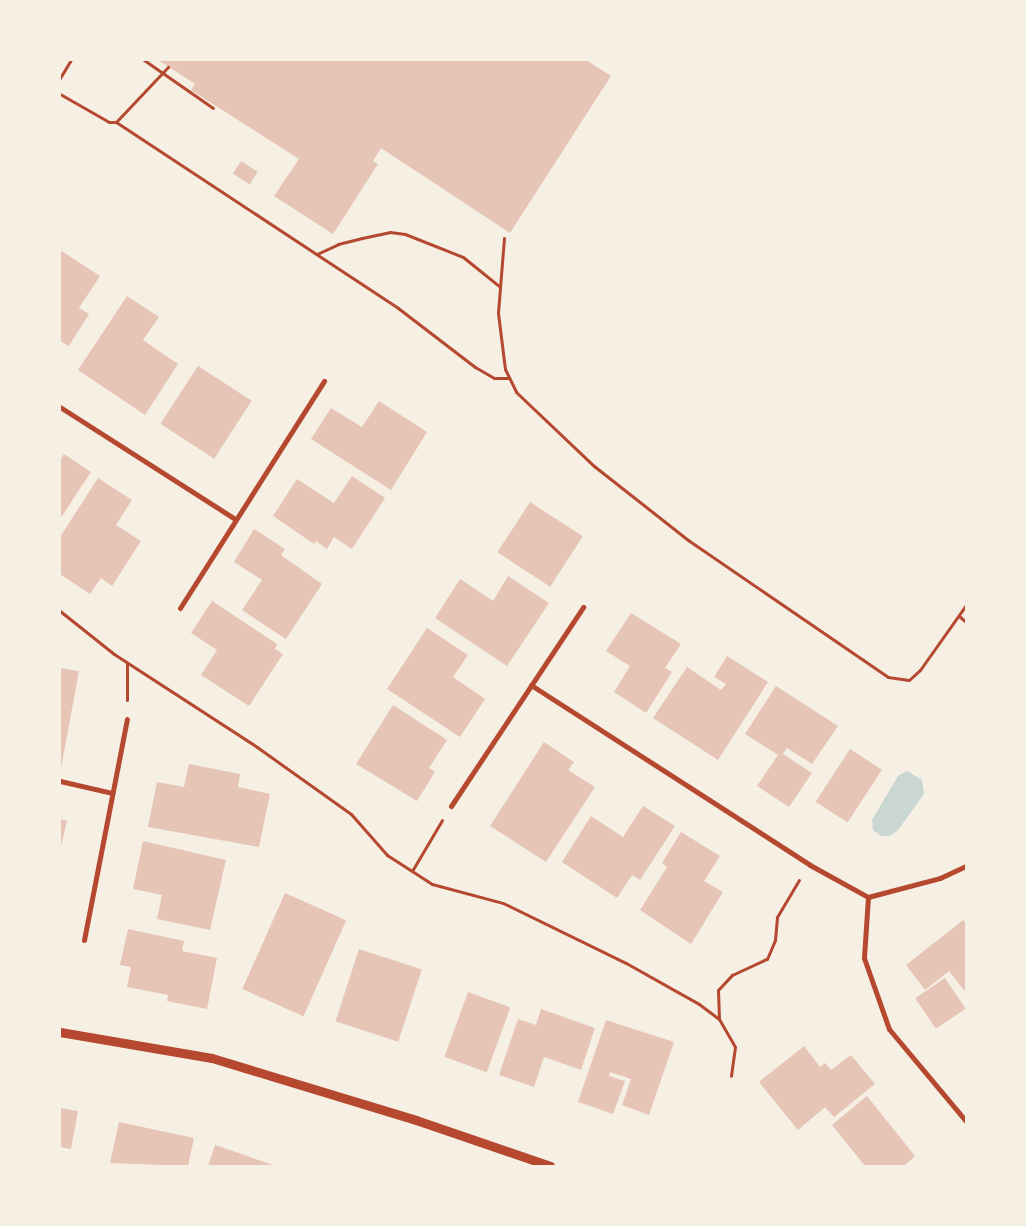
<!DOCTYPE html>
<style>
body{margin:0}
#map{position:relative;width:1026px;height:1226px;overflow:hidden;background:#f6efe4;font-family:Lato,sans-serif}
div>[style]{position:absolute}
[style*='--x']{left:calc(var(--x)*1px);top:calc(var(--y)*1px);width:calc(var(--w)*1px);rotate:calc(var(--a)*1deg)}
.water>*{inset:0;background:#c9d6d2}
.building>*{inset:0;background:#e6c5b7;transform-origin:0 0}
.path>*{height:3px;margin:-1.5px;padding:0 1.5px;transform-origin:1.5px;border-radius:1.5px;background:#b5482f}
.minor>*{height:5px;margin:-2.5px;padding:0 2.5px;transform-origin:2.5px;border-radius:2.5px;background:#b5482f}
.tertiary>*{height:9px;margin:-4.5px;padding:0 4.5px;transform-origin:4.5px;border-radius:4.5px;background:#b5482f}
span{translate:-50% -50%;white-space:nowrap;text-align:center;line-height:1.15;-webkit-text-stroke:4.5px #f6efe4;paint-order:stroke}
.frame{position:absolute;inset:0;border:61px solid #f6efe4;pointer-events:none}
</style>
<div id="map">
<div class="water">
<i style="clip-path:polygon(907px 771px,922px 780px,924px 794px,898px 830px,890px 836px,881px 836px,873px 830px,872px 820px,898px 776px)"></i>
</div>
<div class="building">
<i style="clip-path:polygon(158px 60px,586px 60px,611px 76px,510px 233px,381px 148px,373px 161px,378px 164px,333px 234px,274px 196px,299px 159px,191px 90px,195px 84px)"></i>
<i style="left:241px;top:161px;width:20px;height:15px;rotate:33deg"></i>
<i style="clip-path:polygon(60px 250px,100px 276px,79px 308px,89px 314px,69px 346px,60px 341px)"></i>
<i style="clip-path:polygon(127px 296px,159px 317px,143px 340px,178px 364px,145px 415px,78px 370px)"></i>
<i style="left:198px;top:366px;width:64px;height:69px;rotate:33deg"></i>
<i style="clip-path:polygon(379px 401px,427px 432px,391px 490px,311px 439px,331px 408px,362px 427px)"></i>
<i style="clip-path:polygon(64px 454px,91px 472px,60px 519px,60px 460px)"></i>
<i style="clip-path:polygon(352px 476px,385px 498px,352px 549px,334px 537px,327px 549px,316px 541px,314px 544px,273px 516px,297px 479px,334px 503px)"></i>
<i style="clip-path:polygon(98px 478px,132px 500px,116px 525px,141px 541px,112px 586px,101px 578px,90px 594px,60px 574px,60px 537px)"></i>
<i style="left:530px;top:502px;width:63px;height:60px;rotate:33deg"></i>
<i style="clip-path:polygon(254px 529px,285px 549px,281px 555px,322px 584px,286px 639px,242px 610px,262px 580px,234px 562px)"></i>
<i style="clip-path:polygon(508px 576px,549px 603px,507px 666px,435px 618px,460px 579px,493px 601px)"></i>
<i style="clip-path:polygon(212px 601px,277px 644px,275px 649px,283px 654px,249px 706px,201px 675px,217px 650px,191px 633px)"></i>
<i style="clip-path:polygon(631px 613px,681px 644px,665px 668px,672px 672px,646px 713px,614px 692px,630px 666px,606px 651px)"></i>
<i style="clip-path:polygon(427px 628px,468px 655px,453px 677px,485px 699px,460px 737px,387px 689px)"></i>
<i style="clip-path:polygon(727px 656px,768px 682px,718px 760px,653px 718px,687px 667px,721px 690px,726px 684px,714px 677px)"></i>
<i style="clip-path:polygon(60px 668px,79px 671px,61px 768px,60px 768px)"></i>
<i style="clip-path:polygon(776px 686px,838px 726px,812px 764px,787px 748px,783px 754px,812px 773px,789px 807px,757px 786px,778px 755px,745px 734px)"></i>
<i style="clip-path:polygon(393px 705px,447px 740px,429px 768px,435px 772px,417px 801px,356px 764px)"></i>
<i style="clip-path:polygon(544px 742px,574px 762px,568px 770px,595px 787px,546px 862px,490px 826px)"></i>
<i style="left:850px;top:749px;width:38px;height:63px;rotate:33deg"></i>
<i style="clip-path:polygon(189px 764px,240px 774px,238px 787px,270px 794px,259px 847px,148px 827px,157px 782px,184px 787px)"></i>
<i style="clip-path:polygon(643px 806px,675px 826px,640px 880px,632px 875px,617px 898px,562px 862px,591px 816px,623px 837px)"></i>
<i style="clip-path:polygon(60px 819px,67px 821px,61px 846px,60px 846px)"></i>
<i style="clip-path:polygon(681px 832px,720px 856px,704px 881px,723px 892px,691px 944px,640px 910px,667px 867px,662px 863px)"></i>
<i style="clip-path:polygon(143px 841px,226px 860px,210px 930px,157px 919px,162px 895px,133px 889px)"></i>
<i style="left:285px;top:893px;width:67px;height:105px;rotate:24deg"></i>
<i style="clip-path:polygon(963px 920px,966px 923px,966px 993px,949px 971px,925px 990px,906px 965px)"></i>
<i style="clip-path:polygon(128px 929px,184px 941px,182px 951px,217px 958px,207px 1009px,167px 1001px,168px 995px,127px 987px,131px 967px,120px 965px)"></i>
<i style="left:359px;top:949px;width:66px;height:76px;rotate:18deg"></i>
<i style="left:945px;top:978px;width:37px;height:36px;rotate:56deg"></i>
<i style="left:468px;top:992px;width:45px;height:69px;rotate:20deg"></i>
<i style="clip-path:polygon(541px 1009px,595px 1028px,581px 1070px,544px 1057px,534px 1087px,499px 1075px,518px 1019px,536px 1025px)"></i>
<i style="clip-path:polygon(606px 1020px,674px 1042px,649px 1115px,622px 1105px,631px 1079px,610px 1072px,609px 1076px,625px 1081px,613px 1114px,578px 1102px)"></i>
<i style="clip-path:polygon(804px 1046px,820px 1067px,825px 1063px,831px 1070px,851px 1055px,875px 1084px,834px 1117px,825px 1107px,798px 1130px,759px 1082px)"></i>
<i style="clip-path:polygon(867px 1096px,915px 1156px,904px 1166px,865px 1166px,832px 1125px)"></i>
<i style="clip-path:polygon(60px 1108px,78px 1111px,71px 1149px,60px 1147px)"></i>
<i style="clip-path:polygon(119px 1122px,194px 1138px,188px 1166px,110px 1163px)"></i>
<i style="clip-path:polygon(215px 1145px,276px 1166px,208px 1166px)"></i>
</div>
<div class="path">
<i style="--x:144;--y:60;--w:84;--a:34.8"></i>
<i style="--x:60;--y:78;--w:21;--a:-59"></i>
<i style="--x:60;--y:94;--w:56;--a:29.7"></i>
<i style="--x:109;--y:122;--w:7;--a:0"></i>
<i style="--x:116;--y:122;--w:76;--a:-46.6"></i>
<i style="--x:116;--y:122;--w:338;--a:33.4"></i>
<i style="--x:398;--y:308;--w:97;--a:37.5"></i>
<i style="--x:475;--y:367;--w:22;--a:30"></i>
<i style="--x:494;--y:378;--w:15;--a:0"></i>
<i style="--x:504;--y:238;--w:75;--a:94.6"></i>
<i style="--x:498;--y:313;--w:56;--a:82.9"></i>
<i style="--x:505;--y:369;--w:25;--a:64"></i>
<i style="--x:516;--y:392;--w:108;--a:43.5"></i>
<i style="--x:594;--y:466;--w:120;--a:38.2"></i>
<i style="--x:688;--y:540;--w:242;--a:34.4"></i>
<i style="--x:888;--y:677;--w:21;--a:8"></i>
<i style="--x:909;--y:680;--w:15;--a:-42"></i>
<i style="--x:920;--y:670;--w:80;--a:-54.7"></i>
<i style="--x:317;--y:254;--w:23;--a:-25"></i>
<i style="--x:338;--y:244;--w:25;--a:-14"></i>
<i style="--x:362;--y:238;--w:29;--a:-12"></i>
<i style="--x:390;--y:232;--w:15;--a:8"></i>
<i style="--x:405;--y:234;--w:62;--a:21.6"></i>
<i style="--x:463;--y:257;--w:46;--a:38.9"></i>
<i style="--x:60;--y:611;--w:69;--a:38.5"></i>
<i style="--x:114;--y:654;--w:171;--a:33"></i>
<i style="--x:257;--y:747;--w:115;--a:35.5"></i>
<i style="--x:351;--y:814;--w:55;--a:48.7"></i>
<i style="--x:387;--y:855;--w:54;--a:32.8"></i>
<i style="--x:432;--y:884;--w:73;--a:15"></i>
<i style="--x:503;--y:903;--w:137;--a:26"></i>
<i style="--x:626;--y:963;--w:84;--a:29.3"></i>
<i style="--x:699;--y:1004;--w:25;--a:37"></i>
<i style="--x:719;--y:1019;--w:32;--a:60"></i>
<i style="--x:735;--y:1047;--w:29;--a:98"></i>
<i style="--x:959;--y:616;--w:9;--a:41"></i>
<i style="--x:127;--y:700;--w:37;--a:-90"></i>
<i style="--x:412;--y:871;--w:59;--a:-59.5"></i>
<i style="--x:719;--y:1019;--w:29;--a:-92"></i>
<i style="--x:718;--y:990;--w:21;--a:-47"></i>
<i style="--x:732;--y:975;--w:38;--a:-25"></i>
<i style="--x:767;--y:959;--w:21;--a:-67"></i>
<i style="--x:775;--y:940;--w:23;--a:-85"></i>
<i style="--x:777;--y:917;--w:43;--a:-59.3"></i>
</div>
<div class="minor">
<i style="--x:60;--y:407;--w:208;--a:32.6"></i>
<i style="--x:180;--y:608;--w:269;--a:-57.6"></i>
<i style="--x:531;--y:685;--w:332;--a:32.8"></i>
<i style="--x:810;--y:865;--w:66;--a:28.9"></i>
<i style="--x:868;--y:897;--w:74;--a:-14.8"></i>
<i style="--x:940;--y:878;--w:29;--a:-25"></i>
<i style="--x:60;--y:781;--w:53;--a:13"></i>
<i style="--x:451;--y:806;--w:239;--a:-56.4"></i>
<i style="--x:868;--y:897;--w:61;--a:93.8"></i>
<i style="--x:864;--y:958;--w:75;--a:70.6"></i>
<i style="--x:889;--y:1029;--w:120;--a:50.1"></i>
<i style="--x:84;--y:940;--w:225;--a:-79"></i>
</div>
<div class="tertiary">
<i style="--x:60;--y:1032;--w:154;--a:9.7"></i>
<i style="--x:212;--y:1058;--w:213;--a:16.9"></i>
<i style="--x:416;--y:1120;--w:142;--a:18.9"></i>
</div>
<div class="frame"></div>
</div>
